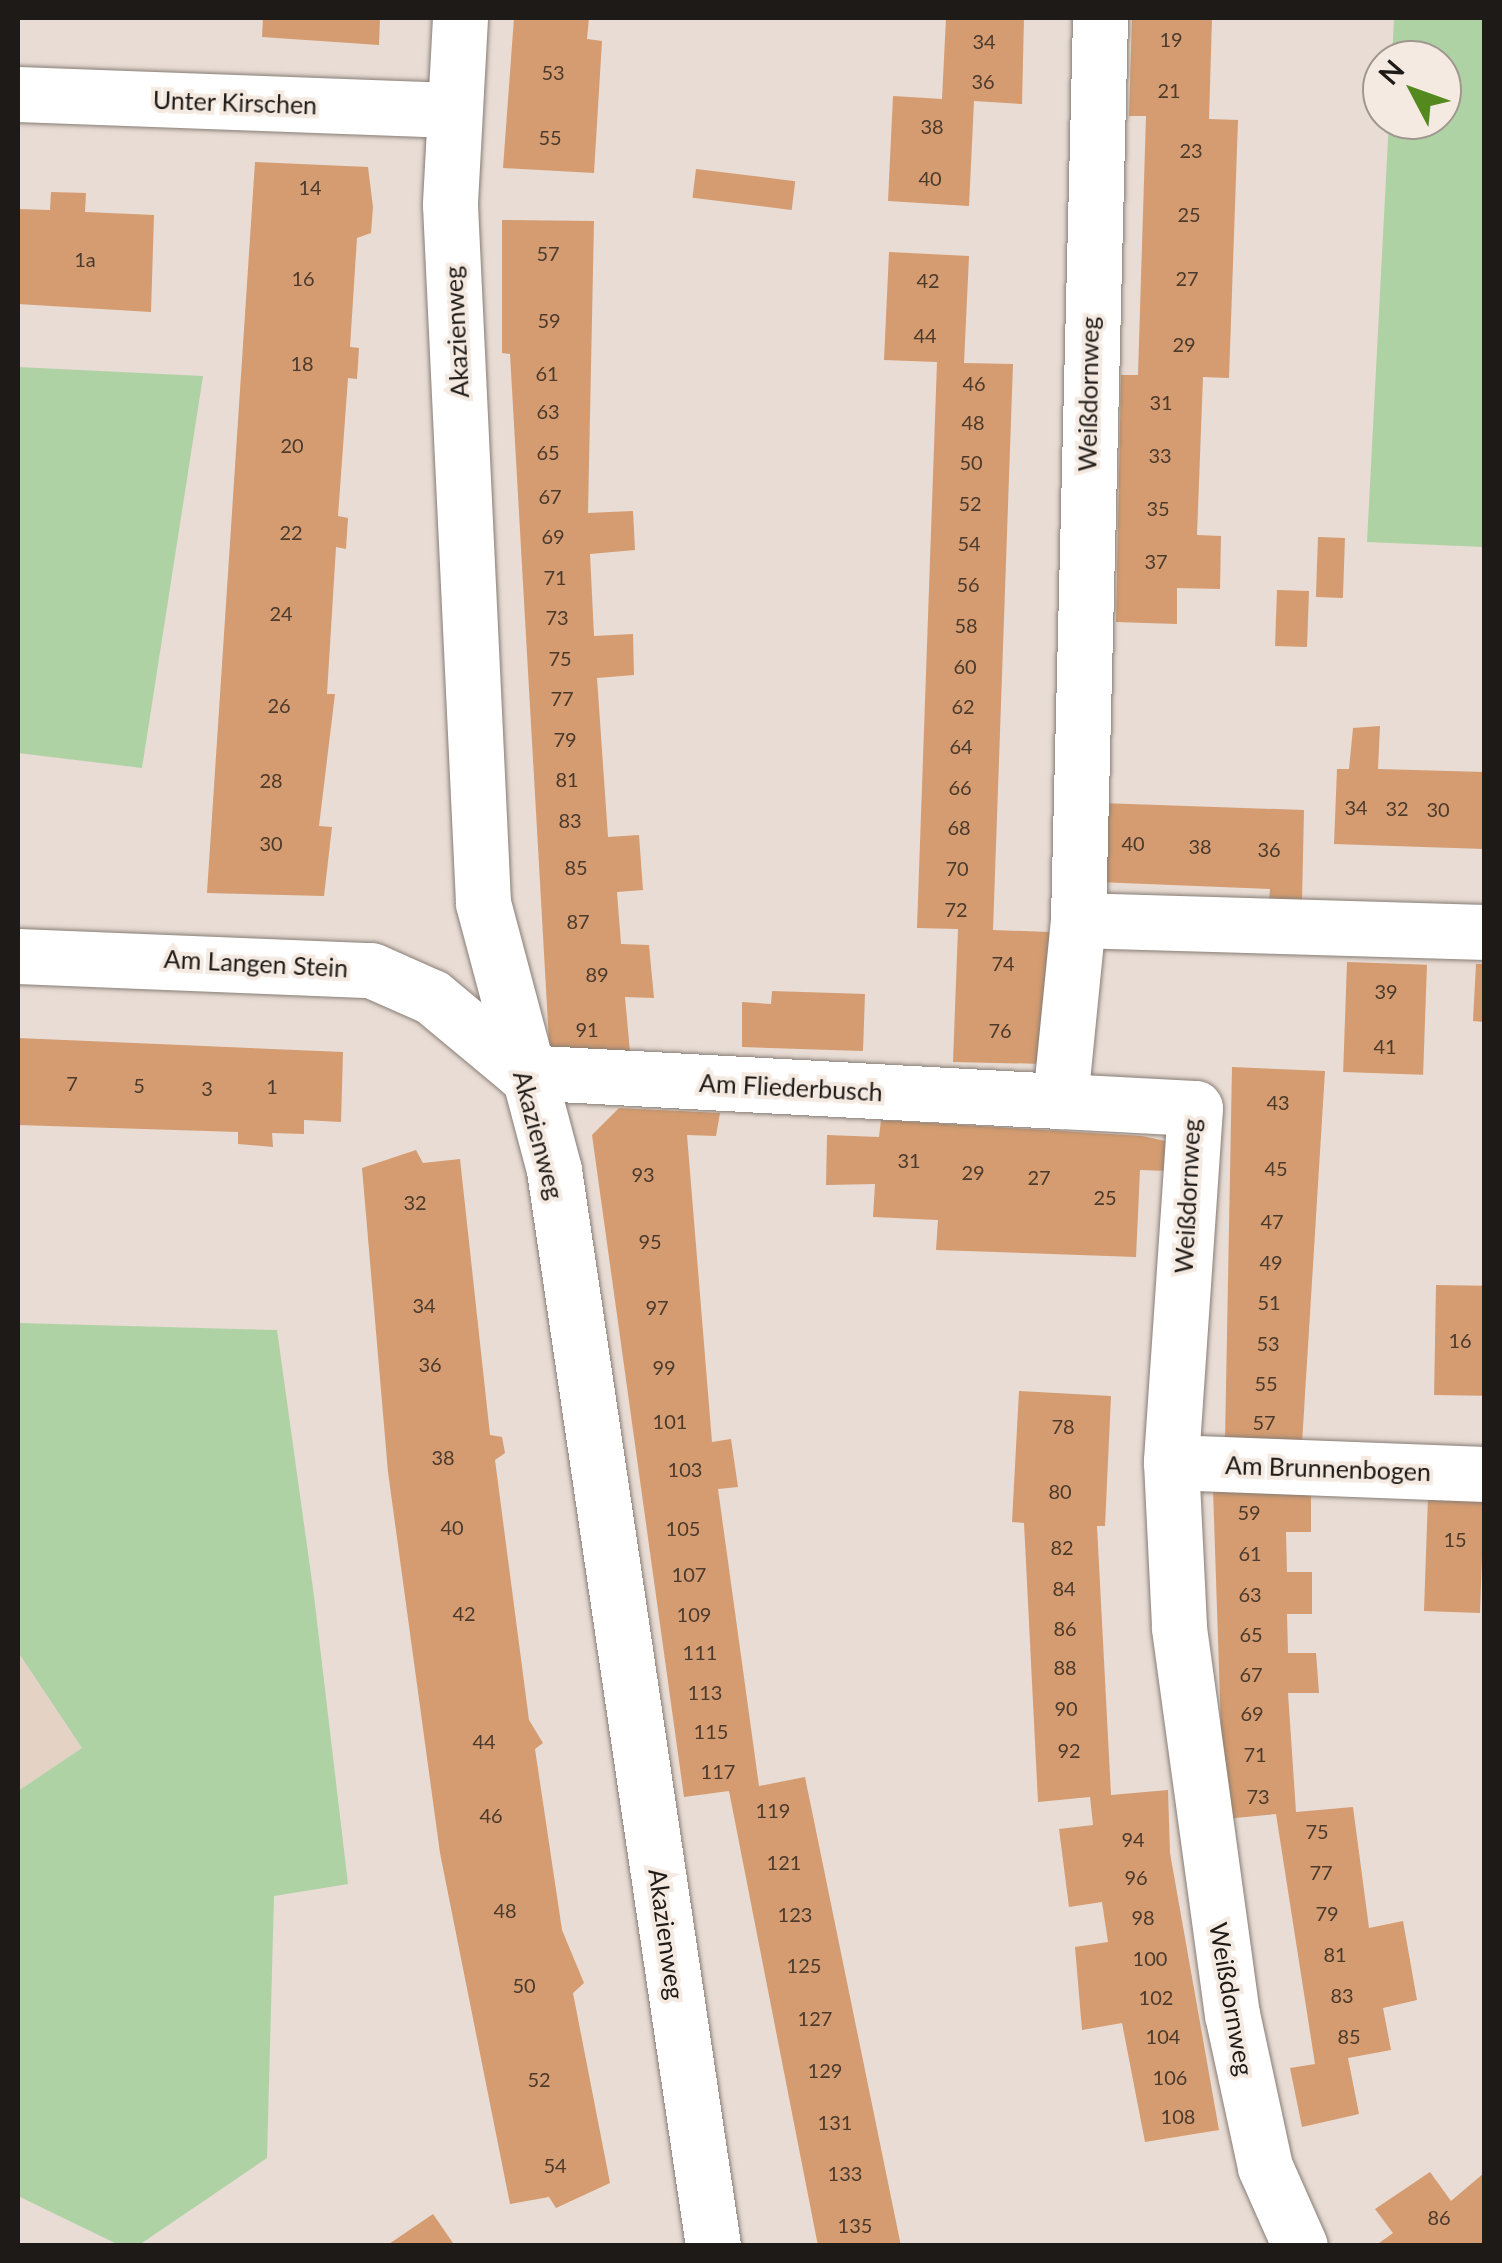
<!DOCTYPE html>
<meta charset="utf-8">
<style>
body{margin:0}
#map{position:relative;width:1502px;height:2263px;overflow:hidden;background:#e8dcd4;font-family:Lato,sans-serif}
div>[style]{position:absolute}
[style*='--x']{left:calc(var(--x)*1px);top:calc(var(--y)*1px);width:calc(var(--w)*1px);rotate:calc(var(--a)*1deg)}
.built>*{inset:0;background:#e4d2c4}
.green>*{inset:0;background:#afd2a5}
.building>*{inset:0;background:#d49c70;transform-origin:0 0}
.roads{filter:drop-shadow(0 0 2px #877d75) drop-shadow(0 0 2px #877d75)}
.street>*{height:55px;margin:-27.5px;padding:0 27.5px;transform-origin:27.5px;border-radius:27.5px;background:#fff}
span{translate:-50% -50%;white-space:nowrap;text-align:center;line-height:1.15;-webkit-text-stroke:8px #f5eae1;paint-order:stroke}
.number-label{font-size:20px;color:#4c3a2d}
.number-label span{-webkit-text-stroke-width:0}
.street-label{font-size:25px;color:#1e1a17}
.frame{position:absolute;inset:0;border:20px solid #1e1a17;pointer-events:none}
.north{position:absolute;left:1362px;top:40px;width:100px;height:100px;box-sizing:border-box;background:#f5eae1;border:2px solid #9f9790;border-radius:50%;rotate:311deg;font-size:28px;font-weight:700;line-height:40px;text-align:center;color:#1e1a17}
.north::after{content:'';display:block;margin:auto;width:35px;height:45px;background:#548920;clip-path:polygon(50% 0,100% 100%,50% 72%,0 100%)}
</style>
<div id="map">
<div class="built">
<i style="clip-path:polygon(18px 1652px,82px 1748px,18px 1791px)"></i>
</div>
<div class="green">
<i style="clip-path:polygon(1394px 18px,1484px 18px,1484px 547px,1367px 542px,1389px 120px,1442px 120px,1442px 60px,1392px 60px)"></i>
<i style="clip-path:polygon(18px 367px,203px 376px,142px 768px,18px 753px)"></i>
<i style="clip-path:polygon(18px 1323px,277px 1330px,314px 1596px,348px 1884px,274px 1896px,267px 2158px,139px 2245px,119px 2245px,18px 2196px,18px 1791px,82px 1748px,18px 1652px)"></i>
</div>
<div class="building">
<i style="clip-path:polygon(263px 18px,380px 18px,379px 45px,262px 37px)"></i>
<i style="clip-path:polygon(514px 18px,589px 18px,587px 39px,602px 41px,594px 173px,503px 168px)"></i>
<i style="clip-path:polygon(946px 18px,1024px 18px,1022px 104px,974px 101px,969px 206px,888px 201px,893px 96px,942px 99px)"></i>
<i style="clip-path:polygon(1132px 18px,1212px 18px,1209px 119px,1238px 120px,1229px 378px,1203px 377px,1197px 535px,1221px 536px,1220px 589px,1177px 588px,1177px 624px,1116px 622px,1121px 375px,1138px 375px,1146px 116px,1129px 116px)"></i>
<i style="clip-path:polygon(255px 162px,368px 167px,373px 207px,371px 233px,357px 238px,350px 347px,359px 348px,357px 379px,348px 378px,338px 516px,348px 518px,346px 549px,336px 547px,327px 694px,335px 694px,319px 826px,332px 827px,324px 896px,207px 893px)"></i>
<i style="left:696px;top:169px;width:100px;height:29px;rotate:7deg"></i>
<i style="clip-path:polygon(51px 192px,86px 193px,85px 212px,154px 215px,151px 312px,18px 304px,18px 209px,50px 210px)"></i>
<i style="clip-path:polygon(502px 220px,594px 221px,588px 513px,633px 511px,635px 550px,590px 554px,594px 636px,633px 634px,634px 675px,597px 678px,608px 837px,639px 835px,643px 890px,617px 892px,621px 944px,649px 945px,654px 998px,625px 997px,630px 1052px,550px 1059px,510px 354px,502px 353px)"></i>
<i style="clip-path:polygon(889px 252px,969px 256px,964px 363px,1013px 364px,993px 930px,1050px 932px,1045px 1064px,953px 1062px,958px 929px,917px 928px,937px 362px,884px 360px)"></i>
<i style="left:1318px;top:537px;width:27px;height:60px;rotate:2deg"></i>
<i style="left:1277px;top:590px;width:32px;height:56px;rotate:2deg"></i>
<i style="clip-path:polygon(1380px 726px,1378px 769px,1484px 772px,1484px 849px,1334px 844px,1337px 769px,1349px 769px,1353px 728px)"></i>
<i style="clip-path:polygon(1101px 803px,1304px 810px,1302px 901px,1269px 901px,1270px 889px,1098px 882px)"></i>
<i style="left:1347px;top:962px;width:80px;height:110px;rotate:2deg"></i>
<i style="clip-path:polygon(1476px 964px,1484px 964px,1484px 1022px,1473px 1021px)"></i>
<i style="clip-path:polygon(772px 991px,865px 994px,863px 1051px,742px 1047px,742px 1002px,771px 1004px)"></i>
<i style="clip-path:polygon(18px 1038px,343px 1052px,341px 1122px,304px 1120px,304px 1134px,272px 1133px,273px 1147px,238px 1144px,238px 1132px,18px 1125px)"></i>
<i style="clip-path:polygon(1232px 1067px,1325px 1071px,1302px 1443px,1225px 1441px)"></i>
<i style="clip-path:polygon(619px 1108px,720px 1113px,716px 1136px,687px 1135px,712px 1442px,731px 1439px,738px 1487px,718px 1489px,759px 1786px,805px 1777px,901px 2246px,818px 2246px,729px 1791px,684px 1797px,592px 1135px)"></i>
<i style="clip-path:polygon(881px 1120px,1142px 1136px,1170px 1142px,1167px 1171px,1140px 1170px,1136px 1257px,936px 1250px,938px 1220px,873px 1217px,875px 1184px,826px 1185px,827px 1135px,879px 1137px)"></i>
<i style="clip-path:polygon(416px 1150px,423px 1163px,460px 1159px,490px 1435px,502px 1437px,505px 1453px,495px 1460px,529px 1720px,543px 1743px,535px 1749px,562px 1930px,584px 1983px,573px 1993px,610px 2183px,556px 2208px,549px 2197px,510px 2204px,440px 1853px,388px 1472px,362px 1168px)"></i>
<i style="left:1436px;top:1285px;width:48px;height:110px;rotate:1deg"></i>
<i style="clip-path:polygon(1019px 1391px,1111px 1396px,1105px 1526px,1097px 1526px,1111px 1795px,1168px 1790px,1170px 1853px,1219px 2130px,1145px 2142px,1122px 2023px,1082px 2030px,1075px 1947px,1108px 1942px,1102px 1902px,1069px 1907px,1059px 1829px,1093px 1825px,1090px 1797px,1038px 1802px,1024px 1523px,1012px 1522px)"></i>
<i style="clip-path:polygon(1213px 1489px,1311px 1493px,1311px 1532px,1286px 1532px,1287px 1572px,1312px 1572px,1312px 1614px,1287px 1614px,1288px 1653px,1316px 1653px,1319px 1693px,1288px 1693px,1296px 1812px,1353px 1807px,1369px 1928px,1403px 1921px,1417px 2000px,1383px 2008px,1391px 2050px,1348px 2058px,1359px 2114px,1302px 2127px,1290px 2068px,1315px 2064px,1276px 1814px,1224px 1819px)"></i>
<i style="left:1428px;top:1497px;width:56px;height:114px;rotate:2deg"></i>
<i style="clip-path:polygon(1430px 2172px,1451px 2201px,1484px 2173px,1484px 2246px,1375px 2246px,1393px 2233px,1375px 2209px)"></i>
<i style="clip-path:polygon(433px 2214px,455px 2246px,386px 2246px)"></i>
</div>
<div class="roads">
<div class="street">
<i style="--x:460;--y:18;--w:187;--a:93.1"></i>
<i style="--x:450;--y:205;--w:699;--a:87.29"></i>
<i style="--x:483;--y:903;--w:276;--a:75.1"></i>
<i style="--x:554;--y:1170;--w:1088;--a:81.59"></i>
<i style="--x:1100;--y:18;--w:902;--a:91.4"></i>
<i style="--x:1078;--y:920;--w:182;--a:95.7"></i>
<i style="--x:1060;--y:1101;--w:135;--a:3"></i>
<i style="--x:1195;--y:1108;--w:355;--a:93.9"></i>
<i style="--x:1171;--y:1462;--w:166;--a:87.2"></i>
<i style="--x:1179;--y:1628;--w:390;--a:82.2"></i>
<i style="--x:1232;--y:2014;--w:157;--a:77.8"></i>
<i style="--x:1265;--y:2167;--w:86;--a:66.1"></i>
<i style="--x:18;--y:94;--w:434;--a:2.1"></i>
<i style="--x:1078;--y:920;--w:406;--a:1.7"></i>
<i style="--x:18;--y:956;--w:353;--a:2.3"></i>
<i style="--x:371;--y:970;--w:67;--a:23.9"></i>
<i style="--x:432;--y:997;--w:117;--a:39.8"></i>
<i style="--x:522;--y:1072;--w:539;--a:3.09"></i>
<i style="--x:1171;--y:1462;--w:313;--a:2.2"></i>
</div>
</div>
<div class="number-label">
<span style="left:1171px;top:39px">19</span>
<span style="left:984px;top:41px">34</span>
<span style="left:553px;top:72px">53</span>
<span style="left:983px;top:81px">36</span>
<span style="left:1169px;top:90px">21</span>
<span style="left:932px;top:126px">38</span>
<span style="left:550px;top:137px">55</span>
<span style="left:1191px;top:150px">23</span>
<span style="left:930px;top:178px">40</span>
<span style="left:310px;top:187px">14</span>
<span style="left:1189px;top:214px">25</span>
<span style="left:548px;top:253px">57</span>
<span style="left:85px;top:259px">1a</span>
<span style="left:303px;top:278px">16</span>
<span style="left:1187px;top:278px">27</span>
<span style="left:928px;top:280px">42</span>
<span style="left:549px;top:320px">59</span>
<span style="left:925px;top:335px">44</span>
<span style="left:1184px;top:344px">29</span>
<span style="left:302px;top:363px">18</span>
<span style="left:547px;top:373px">61</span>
<span style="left:974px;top:383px">46</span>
<span style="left:1161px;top:402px">31</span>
<span style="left:548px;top:411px">63</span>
<span style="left:973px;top:422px">48</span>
<span style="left:292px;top:445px">20</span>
<span style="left:548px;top:452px">65</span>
<span style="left:1160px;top:455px">33</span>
<span style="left:971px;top:462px">50</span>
<span style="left:550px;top:496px">67</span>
<span style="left:970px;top:503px">52</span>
<span style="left:1158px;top:508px">35</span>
<span style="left:291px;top:532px">22</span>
<span style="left:553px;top:536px">69</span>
<span style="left:969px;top:543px">54</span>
<span style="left:1156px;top:561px">37</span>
<span style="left:555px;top:577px">71</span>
<span style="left:968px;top:584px">56</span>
<span style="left:281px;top:613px">24</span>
<span style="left:557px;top:617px">73</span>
<span style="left:966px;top:625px">58</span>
<span style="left:560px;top:658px">75</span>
<span style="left:965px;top:666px">60</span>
<span style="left:562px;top:698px">77</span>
<span style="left:279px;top:705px">26</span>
<span style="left:963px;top:706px">62</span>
<span style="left:565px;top:739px">79</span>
<span style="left:961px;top:746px">64</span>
<span style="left:567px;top:779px">81</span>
<span style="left:271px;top:780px">28</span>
<span style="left:960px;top:787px">66</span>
<span style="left:1356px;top:807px">34</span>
<span style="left:1397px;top:808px">32</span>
<span style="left:1438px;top:809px">30</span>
<span style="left:570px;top:820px">83</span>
<span style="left:959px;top:827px">68</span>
<span style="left:271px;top:843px">30</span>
<span style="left:1133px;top:843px">40</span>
<span style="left:1200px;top:846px">38</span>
<span style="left:1269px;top:849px">36</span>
<span style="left:576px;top:867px">85</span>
<span style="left:957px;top:868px">70</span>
<span style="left:956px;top:909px">72</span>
<span style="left:578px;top:921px">87</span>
<span style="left:1003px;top:963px">74</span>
<span style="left:597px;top:974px">89</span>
<span style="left:1386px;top:991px">39</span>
<span style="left:587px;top:1029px">91</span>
<span style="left:1000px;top:1030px">76</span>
<span style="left:1385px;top:1046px">41</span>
<span style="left:72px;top:1083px">7</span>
<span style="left:139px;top:1085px">5</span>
<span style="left:272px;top:1086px">1</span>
<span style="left:207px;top:1088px">3</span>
<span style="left:1278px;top:1102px">43</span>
<span style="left:909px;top:1160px">31</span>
<span style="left:1276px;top:1168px">45</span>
<span style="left:973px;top:1172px">29</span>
<span style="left:643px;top:1174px">93</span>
<span style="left:1039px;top:1177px">27</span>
<span style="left:1105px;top:1197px">25</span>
<span style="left:415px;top:1202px">32</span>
<span style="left:1272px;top:1221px">47</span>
<span style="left:650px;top:1241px">95</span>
<span style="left:1271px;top:1262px">49</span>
<span style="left:1269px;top:1302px">51</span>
<span style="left:424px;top:1305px">34</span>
<span style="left:657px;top:1307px">97</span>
<span style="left:1460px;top:1340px">16</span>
<span style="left:1268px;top:1343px">53</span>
<span style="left:430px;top:1364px">36</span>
<span style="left:664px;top:1367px">99</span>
<span style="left:1266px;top:1383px">55</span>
<span style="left:670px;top:1421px">101</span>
<span style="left:1264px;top:1422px">57</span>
<span style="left:1063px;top:1426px">78</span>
<span style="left:443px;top:1457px">38</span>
<span style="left:685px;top:1469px">103</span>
<span style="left:1060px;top:1491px">80</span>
<span style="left:1249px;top:1512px">59</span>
<span style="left:452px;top:1527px">40</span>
<span style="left:683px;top:1528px">105</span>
<span style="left:1455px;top:1539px">15</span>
<span style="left:1062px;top:1547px">82</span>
<span style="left:1250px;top:1553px">61</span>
<span style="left:689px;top:1574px">107</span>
<span style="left:1064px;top:1588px">84</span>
<span style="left:1250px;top:1594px">63</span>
<span style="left:464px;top:1613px">42</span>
<span style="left:694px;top:1614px">109</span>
<span style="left:1065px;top:1628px">86</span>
<span style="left:1251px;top:1634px">65</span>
<span style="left:700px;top:1652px">111</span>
<span style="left:1065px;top:1667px">88</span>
<span style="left:1251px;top:1674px">67</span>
<span style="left:705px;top:1692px">113</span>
<span style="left:1066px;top:1708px">90</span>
<span style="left:1252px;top:1713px">69</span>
<span style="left:711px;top:1731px">115</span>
<span style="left:484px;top:1741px">44</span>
<span style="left:1069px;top:1750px">92</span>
<span style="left:1255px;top:1754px">71</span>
<span style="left:718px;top:1771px">117</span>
<span style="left:1258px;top:1796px">73</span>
<span style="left:773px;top:1810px">119</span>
<span style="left:491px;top:1815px">46</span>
<span style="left:1317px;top:1831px">75</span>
<span style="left:1133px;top:1839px">94</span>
<span style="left:784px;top:1862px">121</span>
<span style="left:1321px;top:1872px">77</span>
<span style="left:1136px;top:1877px">96</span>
<span style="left:505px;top:1910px">48</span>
<span style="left:1327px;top:1913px">79</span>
<span style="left:795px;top:1914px">123</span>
<span style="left:1143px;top:1917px">98</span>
<span style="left:1335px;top:1954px">81</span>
<span style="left:1150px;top:1958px">100</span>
<span style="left:804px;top:1965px">125</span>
<span style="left:524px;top:1985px">50</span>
<span style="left:1342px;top:1995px">83</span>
<span style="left:1156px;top:1997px">102</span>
<span style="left:815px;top:2018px">127</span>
<span style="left:1163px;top:2036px">104</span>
<span style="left:1349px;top:2036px">85</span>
<span style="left:825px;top:2070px">129</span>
<span style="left:1170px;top:2077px">106</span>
<span style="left:539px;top:2079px">52</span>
<span style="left:1178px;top:2116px">108</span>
<span style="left:835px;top:2122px">131</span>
<span style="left:555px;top:2165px">54</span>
<span style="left:845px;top:2173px">133</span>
<span style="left:1439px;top:2217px">86</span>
<span style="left:855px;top:2225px">135</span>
</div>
<div class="street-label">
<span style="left:235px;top:102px;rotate:2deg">Unter Kirschen</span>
<span style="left:456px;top:332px;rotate:-93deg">Akazienweg</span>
<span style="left:1088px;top:394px;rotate:-89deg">Weißdornweg</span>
<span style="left:256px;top:963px;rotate:3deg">Am Langen Stein</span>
<span style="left:791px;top:1087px;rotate:3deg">Am Fliederbusch</span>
<span style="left:539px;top:1135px;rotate:75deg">Akazienweg</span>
<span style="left:1187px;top:1196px;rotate:-87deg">Weißdornweg</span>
<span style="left:1328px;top:1468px;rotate:2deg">Am Brunnenbogen</span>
<span style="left:667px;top:1934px;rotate:82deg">Akazienweg</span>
<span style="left:1232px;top:1999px;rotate:80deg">Weißdornweg</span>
</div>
<div class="frame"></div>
<div class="north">N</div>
</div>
